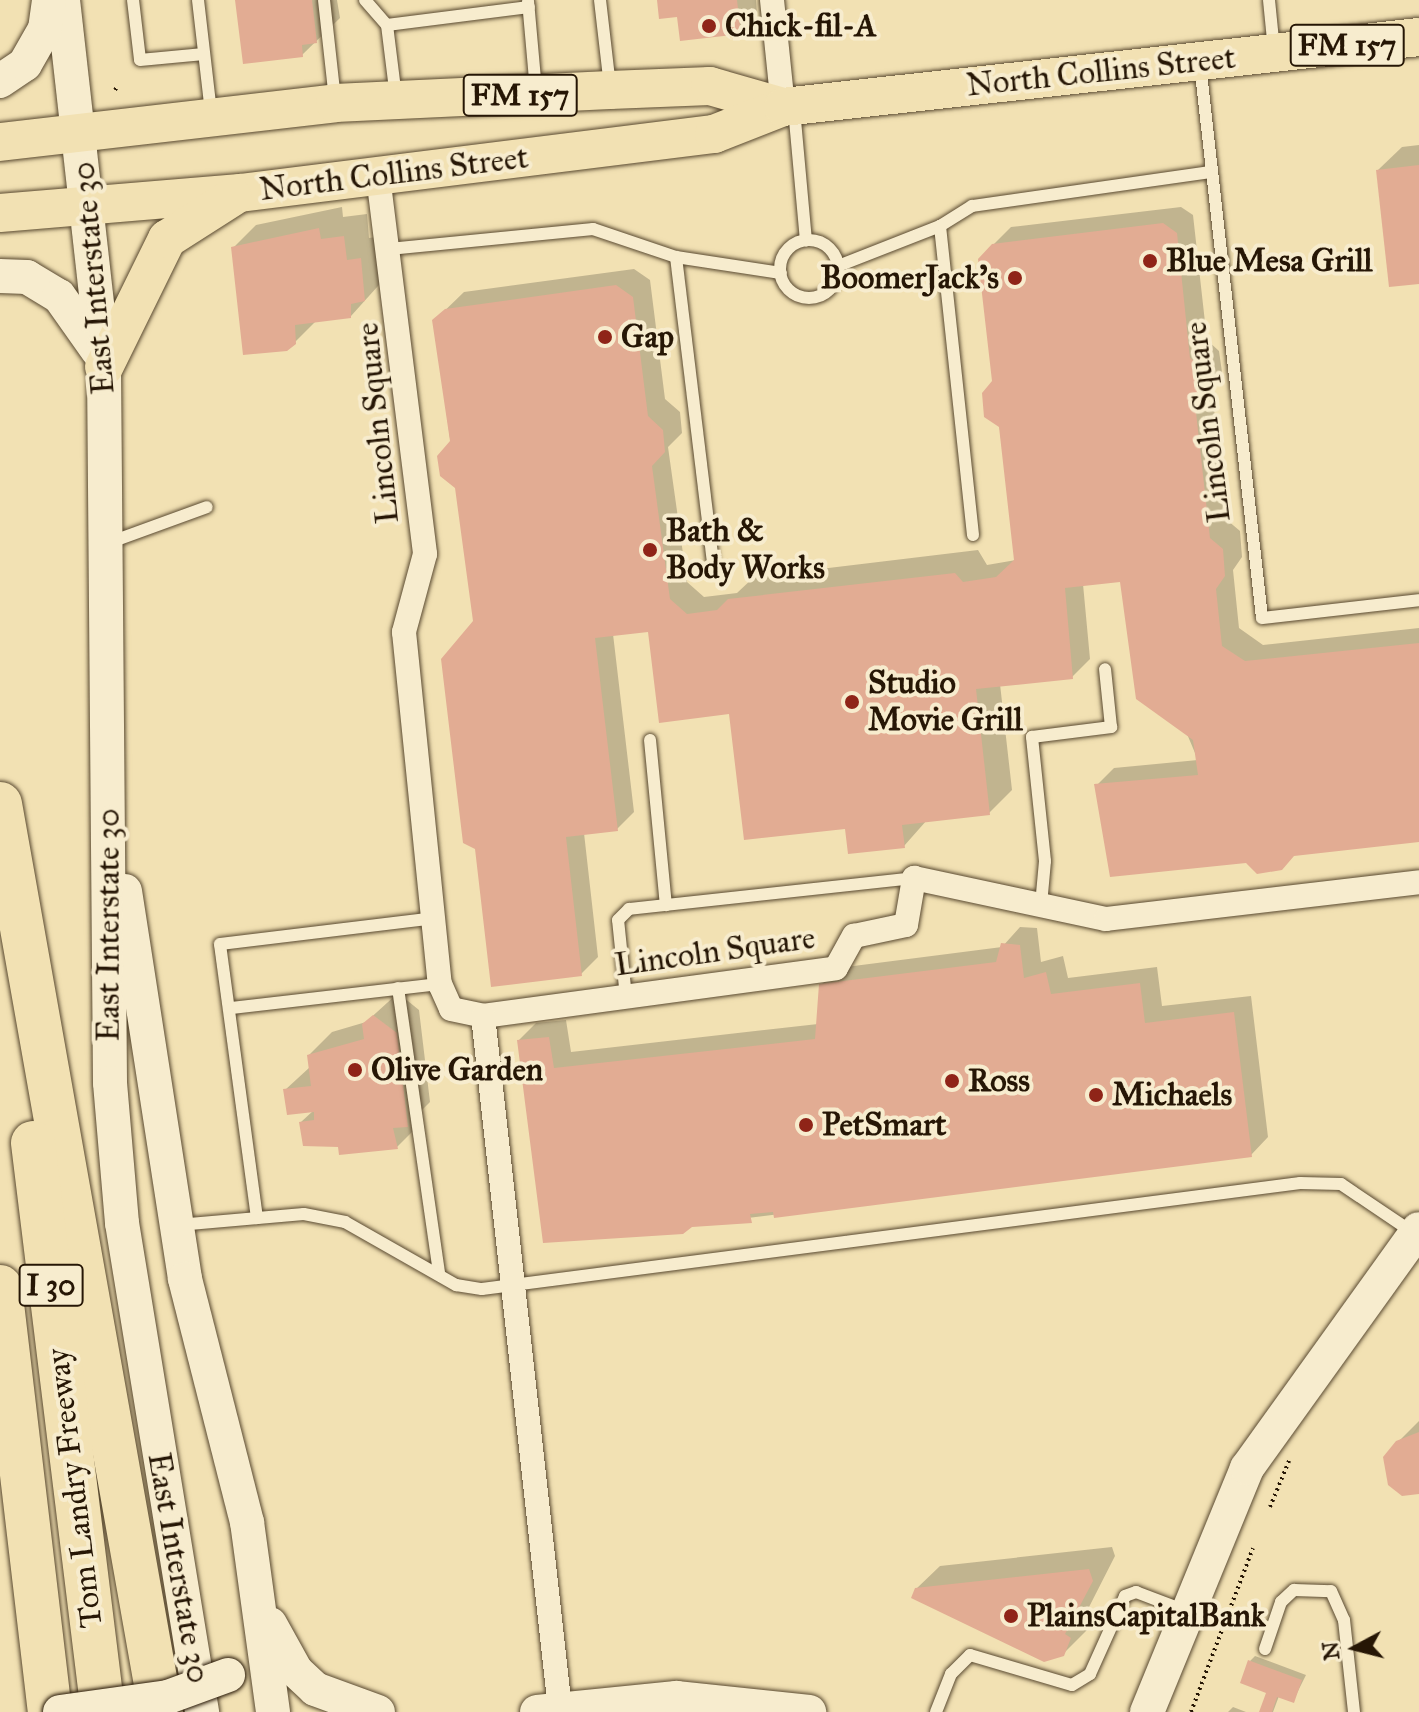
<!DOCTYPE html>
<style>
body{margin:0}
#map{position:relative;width:1419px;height:1712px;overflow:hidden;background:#f2e1b3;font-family:"IM FELL Great Primer",serif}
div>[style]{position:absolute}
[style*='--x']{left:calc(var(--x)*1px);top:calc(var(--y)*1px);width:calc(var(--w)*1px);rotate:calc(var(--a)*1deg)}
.shadow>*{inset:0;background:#0003}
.building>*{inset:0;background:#e2ac93}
.path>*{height:4px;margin-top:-2px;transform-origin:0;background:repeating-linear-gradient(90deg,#261605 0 2px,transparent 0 6px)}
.roads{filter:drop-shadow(0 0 2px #594930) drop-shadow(0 0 2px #594930)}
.lane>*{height:12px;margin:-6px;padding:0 6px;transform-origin:6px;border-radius:6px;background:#f7ecce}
.lane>.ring{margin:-6px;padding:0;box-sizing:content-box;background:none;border:12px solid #f7ecce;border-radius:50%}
.street>*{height:24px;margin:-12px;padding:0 12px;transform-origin:12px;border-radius:12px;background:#f7ecce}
.secondary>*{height:34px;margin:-17px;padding:0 17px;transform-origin:17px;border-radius:17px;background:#f7ecce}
.primary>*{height:38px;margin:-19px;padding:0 19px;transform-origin:19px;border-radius:19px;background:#f2e1b3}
.highway>*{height:44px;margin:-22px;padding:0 22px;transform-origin:22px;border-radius:22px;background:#f2e1b3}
.bridges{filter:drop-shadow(0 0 2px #261605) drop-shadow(0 0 2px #261605)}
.secondary-bridge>*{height:34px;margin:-17px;padding:0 17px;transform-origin:17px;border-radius:17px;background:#f7ecce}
.dots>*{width:22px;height:22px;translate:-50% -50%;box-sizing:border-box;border:4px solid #f7ecce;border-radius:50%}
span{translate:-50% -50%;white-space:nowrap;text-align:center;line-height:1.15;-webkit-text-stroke:8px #f7ecce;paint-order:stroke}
.shield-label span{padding:2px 6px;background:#f7ecce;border:2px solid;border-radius:6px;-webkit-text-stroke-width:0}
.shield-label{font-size:30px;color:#261605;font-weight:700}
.poi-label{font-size:32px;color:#261605;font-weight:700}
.left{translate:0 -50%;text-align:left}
.right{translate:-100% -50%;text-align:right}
.street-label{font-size:32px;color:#261605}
.north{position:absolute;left:1315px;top:1608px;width:80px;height:80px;-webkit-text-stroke:6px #f7ecce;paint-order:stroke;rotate:263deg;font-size:22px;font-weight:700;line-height:32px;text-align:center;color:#261605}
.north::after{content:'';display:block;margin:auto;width:28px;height:36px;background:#261605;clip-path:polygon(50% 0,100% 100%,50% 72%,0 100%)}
</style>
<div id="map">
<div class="shadow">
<i style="clip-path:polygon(237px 0,337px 0,340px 18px,302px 55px)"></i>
<i style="clip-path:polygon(659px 0,756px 0,757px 14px,740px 32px,679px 15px)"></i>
<i style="clip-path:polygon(1419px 145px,1419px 282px,1378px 170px,1402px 147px)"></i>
<i style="clip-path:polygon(342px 207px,343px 217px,367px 214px,369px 238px,383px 236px,387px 276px,351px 316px,317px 320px,295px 342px,233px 248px,256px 225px)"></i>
<i style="clip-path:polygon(1181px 207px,1193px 215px,1207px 340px,1219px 351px,1222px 372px,1211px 383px,1227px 520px,1240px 531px,1242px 557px,1233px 570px,1239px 628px,1263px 645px,1419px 628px,1419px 840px,1247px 860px,1097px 785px,1114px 768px,1198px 760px,1122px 580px,1083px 584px,1090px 659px,1072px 677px,1000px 684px,1012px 790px,989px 813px,927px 820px,904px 846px,847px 826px,650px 630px,613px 634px,634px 812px,617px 829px,584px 833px,598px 957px,581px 974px,475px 622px,434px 321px,464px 292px,634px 269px,650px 280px,665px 399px,680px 412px,682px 433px,668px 447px,687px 582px,704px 597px,737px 593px,754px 577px,978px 550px,987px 565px,1016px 560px,994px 382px,993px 245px,1011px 227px)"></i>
<i style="clip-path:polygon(1020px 927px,1037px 928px,1041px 962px,1063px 956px,1068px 978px,1157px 967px,1162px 1006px,1251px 996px,1268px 1137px,1251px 1155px,691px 1225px,519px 1040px,536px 1023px,566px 1020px,571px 1052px,818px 1024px,821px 985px,838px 968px,1002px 947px)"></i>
<i style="clip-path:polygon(398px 993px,419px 1010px,430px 1102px,418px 1114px,420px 1124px,397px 1147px,301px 1122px,314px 1110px,285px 1090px,310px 1067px,309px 1055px,332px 1032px,366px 1022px)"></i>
<i style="clip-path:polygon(1419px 1421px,1419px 1492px,1398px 1442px)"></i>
<i style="clip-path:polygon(1112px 1547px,1115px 1556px,1087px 1611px,1093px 1615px,1087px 1630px,1063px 1654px,916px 1589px,940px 1566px)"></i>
<i style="clip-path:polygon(1255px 1656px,1306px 1675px,1293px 1701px,1279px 1696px,1273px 1712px,1261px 1712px,1269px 1692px,1250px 1661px)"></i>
<i style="clip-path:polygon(1233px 1707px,1246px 1712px,1228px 1712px)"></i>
</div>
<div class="building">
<i style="clip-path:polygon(235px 0,312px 0,317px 43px,302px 45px,303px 57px,243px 64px)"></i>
<i style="clip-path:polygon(657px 0,737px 0,741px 34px,680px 41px,677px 17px,659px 19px)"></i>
<i style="clip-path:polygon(1419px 165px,1419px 284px,1389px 287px,1376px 170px)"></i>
<i style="clip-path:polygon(1163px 223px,1177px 233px,1190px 358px,1203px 369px,1205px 392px,1195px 403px,1210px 538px,1223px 549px,1225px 576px,1216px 589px,1222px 646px,1245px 661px,1419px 643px,1419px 842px,1294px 856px,1282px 870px,1257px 874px,1246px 863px,1110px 877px,1094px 784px,1198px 775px,1193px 740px,1136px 699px,1120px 582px,1065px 588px,1073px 679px,976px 689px,990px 815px,902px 825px,905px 848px,848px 854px,845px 829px,744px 840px,729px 714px,659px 723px,648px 632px,595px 638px,618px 831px,566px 837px,582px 976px,491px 987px,475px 849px,463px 843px,441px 659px,473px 621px,455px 488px,440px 476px,437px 456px,450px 441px,432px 320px,445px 309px,616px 285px,633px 297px,648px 416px,663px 430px,665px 452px,652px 466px,670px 599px,687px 614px,717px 610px,728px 599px,955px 573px,963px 582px,996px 577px,1014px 560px,999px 427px,984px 417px,982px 393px,992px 381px,978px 259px,992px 244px)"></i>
<i style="clip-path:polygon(319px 228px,321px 239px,344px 236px,347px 260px,361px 258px,365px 301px,351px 304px,351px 318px,295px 325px,296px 344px,287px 351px,243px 355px,231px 247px)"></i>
<i style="clip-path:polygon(1001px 943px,1020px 945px,1024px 978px,1046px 972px,1051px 994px,1140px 983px,1145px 1023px,1234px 1012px,1252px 1157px,774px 1218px,773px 1212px,750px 1214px,752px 1223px,692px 1227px,683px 1234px,543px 1243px,517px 1040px,549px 1037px,554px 1068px,815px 1039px,819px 984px,996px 962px)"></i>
<i style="clip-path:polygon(373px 1015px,397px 1033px,408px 1127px,393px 1128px,398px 1149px,339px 1155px,338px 1147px,303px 1146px,299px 1122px,314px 1120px,314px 1112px,287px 1115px,283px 1089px,311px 1086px,307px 1055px,364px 1039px,362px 1024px)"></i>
<i style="clip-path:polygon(1419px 1432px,1419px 1494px,1402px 1496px,1388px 1485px,1383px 1457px,1396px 1441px)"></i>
<i style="clip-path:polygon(1089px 1569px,1093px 1581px,1065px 1634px,1071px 1638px,1064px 1656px,1044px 1662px,911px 1598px,915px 1588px)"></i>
<i style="clip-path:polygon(1248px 1660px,1302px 1680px,1294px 1703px,1277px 1697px,1272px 1712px,1259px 1712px,1266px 1693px,1240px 1683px)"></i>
</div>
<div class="path">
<i style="--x:115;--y:90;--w:4;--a:-56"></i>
<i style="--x:1270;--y:1507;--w:50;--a:-67.6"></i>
<i style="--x:1191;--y:1712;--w:175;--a:-69.3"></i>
</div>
<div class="roads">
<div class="lane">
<i style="--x:133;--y:0;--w:60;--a:83.3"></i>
<i style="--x:140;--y:60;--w:64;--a:-5.4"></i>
<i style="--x:198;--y:0;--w:113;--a:83.4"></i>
<i style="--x:324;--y:0;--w:101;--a:83.7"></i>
<i style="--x:365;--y:0;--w:33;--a:49"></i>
<i style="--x:387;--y:25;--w:73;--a:82.9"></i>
<i style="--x:600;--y:0;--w:87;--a:83.4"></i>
<i style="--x:1269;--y:0;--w:50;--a:84.3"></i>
<i style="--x:528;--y:1;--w:90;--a:84.9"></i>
<i style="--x:387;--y:25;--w:143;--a:-7.2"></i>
<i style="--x:1200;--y:64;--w:557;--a:83.61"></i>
<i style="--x:1262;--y:618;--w:158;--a:-6.5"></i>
<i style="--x:794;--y:109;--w:132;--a:84.8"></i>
<i class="ring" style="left:780px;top:240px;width:46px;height:46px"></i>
<i style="--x:389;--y:249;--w:205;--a:-5.6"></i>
<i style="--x:593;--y:229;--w:88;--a:18.6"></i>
<i style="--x:676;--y:257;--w:306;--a:83.1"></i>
<i style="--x:676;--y:257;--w:106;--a:8.7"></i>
<i style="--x:838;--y:266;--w:110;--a:-21.4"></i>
<i style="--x:973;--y:535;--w:311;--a:-96.1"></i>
<i style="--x:940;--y:226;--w:38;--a:-32"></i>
<i style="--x:972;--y:206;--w:242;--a:-8.1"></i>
<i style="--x:108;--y:543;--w:105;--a:-20"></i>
<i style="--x:650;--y:740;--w:166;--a:84.5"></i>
<i style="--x:1041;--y:905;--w:44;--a:-84.8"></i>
<i style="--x:1045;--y:861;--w:125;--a:-96"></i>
<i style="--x:1032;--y:737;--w:80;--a:-7.2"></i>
<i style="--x:1111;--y:727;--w:58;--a:-95.9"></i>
<i style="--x:398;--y:988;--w:289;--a:81.8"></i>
<i style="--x:626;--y:997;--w:77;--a:-95.9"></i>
<i style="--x:618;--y:920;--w:16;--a:-45"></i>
<i style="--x:629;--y:909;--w:287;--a:-6.2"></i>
<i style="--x:231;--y:1008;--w:210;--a:-6.6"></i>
<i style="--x:257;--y:1218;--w:276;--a:-97.7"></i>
<i style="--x:220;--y:944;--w:217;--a:-6.9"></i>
<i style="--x:178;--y:1225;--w:126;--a:-5"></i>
<i style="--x:304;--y:1214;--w:42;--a:11"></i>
<i style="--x:345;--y:1222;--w:128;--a:29.6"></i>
<i style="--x:456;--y:1285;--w:26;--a:9"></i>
<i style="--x:482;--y:1289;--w:825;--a:-7.38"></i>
<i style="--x:1300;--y:1183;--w:41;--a:1.4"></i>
<i style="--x:1341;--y:1184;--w:89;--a:34"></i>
<i style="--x:1265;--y:1649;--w:50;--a:-71.2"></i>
<i style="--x:1281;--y:1602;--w:18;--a:-43"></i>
<i style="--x:1294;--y:1590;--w:37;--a:2"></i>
<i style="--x:1331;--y:1591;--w:32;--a:66"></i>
<i style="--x:1344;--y:1620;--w:93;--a:83.8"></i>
<i style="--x:936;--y:1712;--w:41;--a:-68.5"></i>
<i style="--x:951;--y:1674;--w:27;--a:-45"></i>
<i style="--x:970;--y:1655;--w:106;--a:16.4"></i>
<i style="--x:1072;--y:1685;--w:21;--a:-31"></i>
<i style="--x:1090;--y:1674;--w:85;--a:-65.8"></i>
<i style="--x:1125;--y:1596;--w:12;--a:-20"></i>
<i style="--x:1136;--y:1592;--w:53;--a:20.8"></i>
</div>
<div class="street">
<i style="--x:772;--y:0;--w:108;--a:84.1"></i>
<i style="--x:378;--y:176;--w:381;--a:82.9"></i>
<i style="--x:425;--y:554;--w:81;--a:105.1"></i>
<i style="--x:404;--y:632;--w:354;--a:84.2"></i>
<i style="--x:440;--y:984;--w:27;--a:66"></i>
<i style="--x:451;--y:1009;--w:33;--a:12"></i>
<i style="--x:483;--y:1016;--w:356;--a:-7.7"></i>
<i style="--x:836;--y:968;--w:37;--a:-61"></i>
<i style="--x:854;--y:936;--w:53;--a:-11.9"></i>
<i style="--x:906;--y:925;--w:48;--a:-80.3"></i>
<i style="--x:914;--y:878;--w:196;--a:12.1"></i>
<i style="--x:1106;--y:919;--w:315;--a:-6.7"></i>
<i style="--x:483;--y:1016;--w:697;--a:83.66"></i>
</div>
<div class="secondary">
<i style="--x:63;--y:0;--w:369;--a:83.6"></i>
<i style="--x:104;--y:367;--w:716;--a:89.52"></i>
<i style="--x:110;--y:1083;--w:141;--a:85.1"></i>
<i style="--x:122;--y:1223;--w:496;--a:80.7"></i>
<i style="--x:0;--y:81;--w:30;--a:-34"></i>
<i style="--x:25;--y:64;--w:40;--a:-60.3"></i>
<i style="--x:45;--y:29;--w:29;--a:-82"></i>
<i style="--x:0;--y:276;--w:27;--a:2"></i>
<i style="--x:27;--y:277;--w:37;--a:31"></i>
<i style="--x:59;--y:296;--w:67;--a:54.7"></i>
<i style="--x:125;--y:891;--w:393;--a:81.2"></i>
<i style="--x:185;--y:1279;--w:251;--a:75.7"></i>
<i style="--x:247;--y:1522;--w:192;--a:82.2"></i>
<i style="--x:270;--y:1624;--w:54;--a:61"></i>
<i style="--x:296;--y:1671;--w:26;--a:43"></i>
<i style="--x:315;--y:1689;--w:67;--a:20.1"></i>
<i style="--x:537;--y:1712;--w:140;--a:-5.8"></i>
<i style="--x:676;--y:1698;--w:134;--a:6"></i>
<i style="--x:1147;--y:1712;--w:264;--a:-67.7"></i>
<i style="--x:1247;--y:1468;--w:294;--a:-54.3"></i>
</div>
<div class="primary">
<i style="--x:0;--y:142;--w:337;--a:-6.6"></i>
<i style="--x:335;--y:103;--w:275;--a:-2.7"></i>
<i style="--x:610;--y:90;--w:100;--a:-2.3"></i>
<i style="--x:710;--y:86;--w:76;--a:16"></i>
<i style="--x:0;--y:213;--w:241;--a:-4.8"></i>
<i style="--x:240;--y:193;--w:478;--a:-7.1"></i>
<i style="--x:714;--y:134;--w:74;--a:-21.4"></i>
<i style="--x:783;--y:107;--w:640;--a:-6.28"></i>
<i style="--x:104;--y:367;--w:143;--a:-63.8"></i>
<i style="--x:167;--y:239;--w:78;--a:-32.5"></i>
</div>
<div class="highway">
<i style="--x:0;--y:804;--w:922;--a:79.95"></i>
<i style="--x:33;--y:1143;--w:573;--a:82.99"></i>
<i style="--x:0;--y:1287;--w:428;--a:83.3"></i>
</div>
</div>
<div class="bridges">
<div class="secondary-bridge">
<i style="--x:60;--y:1712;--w:109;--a:-7.9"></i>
<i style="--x:168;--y:1697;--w:64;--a:-20.1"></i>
</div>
</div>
<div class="dots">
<i style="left:709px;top:26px;background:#8f2418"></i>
<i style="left:1150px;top:261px;background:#8f2418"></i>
<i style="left:1015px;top:278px;background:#8f2418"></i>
<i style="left:605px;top:337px;background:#8f2418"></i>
<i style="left:650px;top:550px;background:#8f2418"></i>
<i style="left:852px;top:702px;background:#8f2418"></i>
<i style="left:355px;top:1070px;background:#8f2418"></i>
<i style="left:952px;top:1081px;background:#8f2418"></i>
<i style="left:1096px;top:1095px;background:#8f2418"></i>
<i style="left:806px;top:1125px;background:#8f2418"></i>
<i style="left:1011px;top:1616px;background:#8f2418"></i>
</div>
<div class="shield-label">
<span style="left:1347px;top:45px">FM 157</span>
<span style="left:520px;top:95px">FM 157</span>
<span style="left:51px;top:1285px">I 30</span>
</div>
<div class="poi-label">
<span class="left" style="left:725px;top:26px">Chick-fil-A</span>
<span class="left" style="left:1166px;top:261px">Blue Mesa Grill</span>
<span class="right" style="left:999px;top:278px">BoomerJack's</span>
<span class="left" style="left:621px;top:337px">Gap</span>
<span class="left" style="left:666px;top:550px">Bath &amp;<br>Body Works</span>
<span class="left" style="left:868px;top:702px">Studio<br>Movie Grill</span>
<span class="left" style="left:371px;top:1070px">Olive Garden</span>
<span class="left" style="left:968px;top:1081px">Ross</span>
<span class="left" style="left:1112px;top:1095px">Michaels</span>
<span class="left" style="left:822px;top:1125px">PetSmart</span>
<span class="left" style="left:1027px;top:1616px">PlainsCapitalBank</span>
</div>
<div class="street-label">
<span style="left:1101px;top:72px;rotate:-6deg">North Collins Street</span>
<span style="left:394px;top:174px;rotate:-7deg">North Collins Street</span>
<span style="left:94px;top:278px;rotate:-95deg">East Interstate 30</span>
<span style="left:1208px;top:422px;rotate:-97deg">Lincoln Square</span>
<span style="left:378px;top:423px;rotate:-96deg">Lincoln Square</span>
<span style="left:109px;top:925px;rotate:-90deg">East Interstate 30</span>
<span style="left:715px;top:952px;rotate:-8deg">Lincoln Square</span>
<span style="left:75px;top:1488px;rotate:-97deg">Tom Landry Freeway</span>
<span style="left:178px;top:1568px;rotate:80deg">East Interstate 30</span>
</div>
<div class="north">N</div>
</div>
